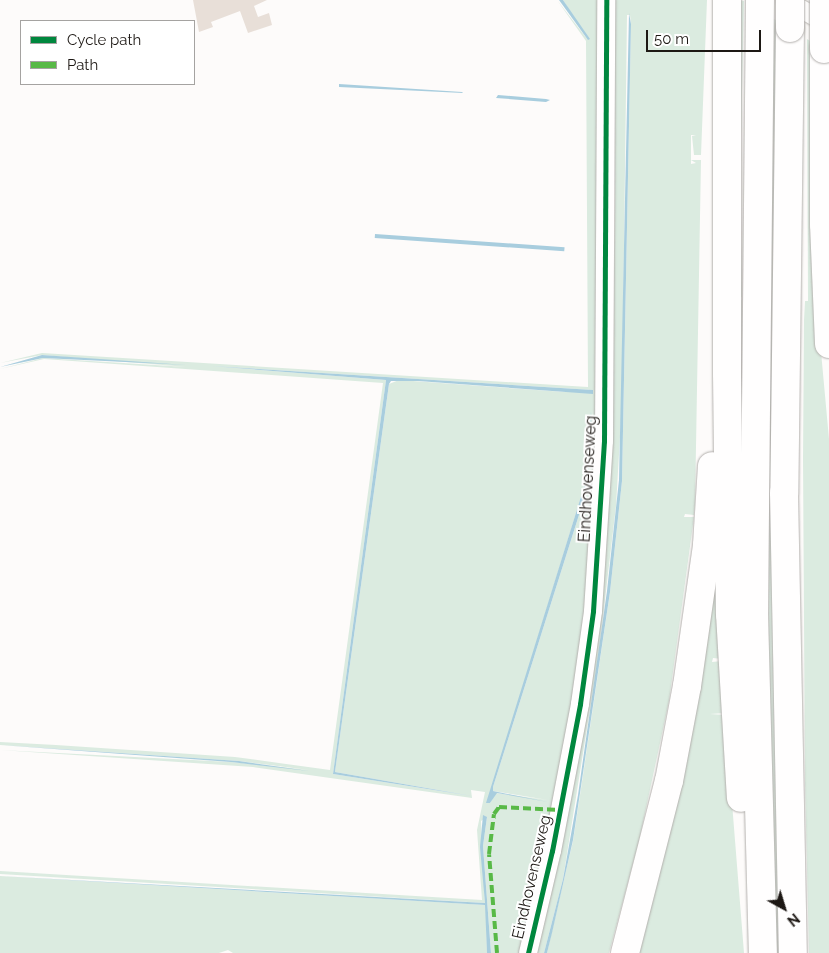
<!DOCTYPE html>
<style>
body{margin:0}
#map{position:relative;width:829px;height:953px;overflow:hidden;background:#fdfbfa;font-family:Raleway,sans-serif}
div>[style]{position:absolute}
[style*='--x']{left:calc(var(--x)*1px);top:calc(var(--y)*1px);width:calc(var(--w)*1px);rotate:calc(var(--a)*1deg)}
.green>*{inset:0;background:#dbebe0}
.water>*{inset:0;background:#a8cdde;transform-origin:0 0}
.building>*{inset:0;background:#e8dfd8}
.roads{filter:drop-shadow(0 0 1px #b2afac) drop-shadow(0 0 1px #b2afac)}
.minor>*{height:18px;margin:-9px;padding:0 9px;transform-origin:9px;border-radius:9px;background:#fffefe}
.motorway>*{height:28px;margin:-14px;padding:0 14px;transform-origin:14px;border-radius:14px;background:#fffefe}
.bridges{filter:drop-shadow(0 0 1px #b2afac) drop-shadow(0 0 1px #b2afac)}
.motorway-bridge>*{height:28px;margin:-14px;padding:0 14px;transform-origin:14px;border-radius:14px;background:#fffefe}
.quiet>*{height:4px;margin-top:-2px;transform-origin:0;background:repeating-linear-gradient(90deg,#58b947 0 8px,transparent 0 12px)}
.cycleway>*{height:5px;margin:-2.5px;padding:0 2.5px;transform-origin:2.5px;border-radius:2.5px;background:#00873e}
span{translate:-50% -50%;white-space:nowrap;text-align:center;line-height:1.15;-webkit-text-stroke:4px #fff;paint-order:stroke}
.street-label{font-size:16px;color:#1d1814}
.legend{position:absolute;left:20px;top:20px;width:175px;height:65px;box-sizing:border-box;background:#fff;border:1px solid #a5a3a1;margin:0;padding:6px 9px;list-style:none;font-size:15px;color:#1d1814}
.legend li{display:flex;align-items:center;gap:10px;height:25px}
.legend b{width:25px;border:1px solid #a5a3a1}
.north{position:absolute;left:759px;top:883px;width:50px;height:50px;-webkit-text-stroke:4px #fff;paint-order:stroke;rotate:141deg;font-size:14px;font-weight:700;line-height:20px;text-align:center;color:#1d1814}
.north::after{content:'';display:block;margin:auto;width:18px;height:22px;background:#1d1814;clip-path:polygon(50% 0,100% 100%,50% 72%,0 100%)}
.scale{position:absolute;left:646px;top:30px;width:115px;height:22px;box-sizing:border-box;border:2px solid #1d1814;border-top:0;padding-left:6px;font-size:15px;line-height:18px;white-space:nowrap;color:#1d1814;-webkit-text-stroke:4px #fff;paint-order:stroke}
</style>
<div id="map">
<div class="green">
<i style="clip-path:polygon(evenodd,557px 0,588px 40px,563px 0,603px 0,605px 423px,575px 695px,524px 953px,491px 953px,483px 846px,487px 817px,481px 821px,485px 903px,0 874px,0 871px,482px 900px,477px 830px,485px 792px,471px 790px,472px 798px,253px 767px,0 750px,231px 762px,309px 770px,239px 761px,0 745px,0 742px,56px 745px,235px 757px,330px 770px,383px 383px,44px 359px,0 369px,43px 358px,187px 367px,42px 355px,0 363px,42px 353px,588px 387px,586px 41px,557px 0,211px 366px,593px 390px,565px 392px,399px 380px,389px 384px,335px 772px,472px 796px,333px 774px,386px 380px,211px 366px,557px 0,593px 411px,592px 448px,584px 499px,493px 787px,493px 791px,548px 800px,496px 793px,490px 803px,487px 803px,588px 474px,593px 411px)"></i>
<i style="clip-path:polygon(612px 0,707px 0,701px 155px,694px 155px,692px 136px,696px 135px,691px 135px,691px 164px,696px 163px,691px 160px,701px 160px,695px 504px,694px 515px,685px 514px,684px 517px,694px 517px,669px 701px,639px 841px,609px 953px,547px 953px,573px 841px,582px 782px,610px 592px,622px 481px,631px 24px,630px 15px,627px 15px,622px 402px,616px 506px,598px 659px,563px 879px,544px 953px,532px 953px,549px 885px,612px 423px,615px 194px)"></i>
<i style="clip-path:polygon(738px 0,744px 1px,740px 185px,742px 297px,738px 299px,742px 300px,741px 353px,738px 353px,741px 355px,741px 409px,737px 410px,740px 412px,740px 466px,737px 466px,740px 468px,737px 580px,738px 635px,742px 636px,741px 718px,736px 605px,734px 508px)"></i>
<i style="clip-path:polygon(772px 18px,779px 22px,783px 953px,773px 953px,768px 714px)"></i>
<i style="clip-path:polygon(807px 39px,812px 42px,817px 308px,829px 439px,829px 953px,809px 953px,805px 783px,803px 459px,804px 320px,805px 301px,808px 301px)"></i>
<i style="clip-path:polygon(717px 544px,722px 659px,713px 658px,712px 662px,722px 661px,725px 713px,710px 714px,725px 715px,744px 953px,635px 953px)"></i>
<i style="clip-path:polygon(0 876px,486px 905px,487px 953px,233px 953px,228px 950px,219px 953px,0 953px)"></i>
</div>
<div class="water">
<i style="clip-path:polygon(559px 0,563px 0,590px 39px,588px 40px)"></i>
<i style="clip-path:polygon(629px 13px,631px 24px,622px 481px,610px 592px,573px 840px,552px 933px,547px 953px,544px 953px,563px 879px,578px 795px,607px 591px,619px 480px)"></i>
<i style="clip-path:polygon(339px 84px,462px 92px,463px 93px,339px 87px)"></i>
<i style="clip-path:polygon(498px 95px,546px 99px,550px 100px,546px 102px,496px 98px)"></i>
<i style="left:375px;top:234px;width:190px;height:4px;rotate:4deg"></i>
<i style="clip-path:polygon(42px 355px,172px 364px,187px 365px,43px 358px,0 367px)"></i>
<i style="clip-path:polygon(211px 366px,593px 390px,593px 394px,418px 381px,391px 381px,389px 384px,335px 772px,472px 796px,333px 774px,386px 380px)"></i>
<i style="clip-path:polygon(591px 411px,592px 448px,584px 499px,493px 787px,493px 791px,548px 802px,497px 793px,490px 803px,486px 803px,588px 474px)"></i>
<i style="clip-path:polygon(0 745px,239px 761px,309px 771px,231px 762px)"></i>
<i style="clip-path:polygon(483px 815px,487px 817px,483px 846px,491px 953px,487px 953px,485px 905px,0 876px,485px 903px,480px 847px)"></i>
</div>
<div class="building">
<i style="clip-path:polygon(193px 0,267px 0,254px 6px,258px 17px,269px 13px,272px 25px,248px 33px,240px 11px,211px 22px,213px 27px,199px 32px)"></i>
</div>
<div class="roads">
<div class="minor">
<i style="--x:786;--y:0;--w:50;--a:30.2"></i>
<i style="--x:528;--y:953;--w:105;--a:-76.8"></i>
<i style="--x:552;--y:851;--w:150;--a:-79.2"></i>
<i style="--x:580;--y:704;--w:94;--a:-82"></i>
<i style="--x:593;--y:611;--w:170;--a:-86.3"></i>
<i style="--x:604;--y:441;--w:441;--a:-89.7"></i>
</div>
<div class="motorway">
<i style="--x:727;--y:0;--w:373;--a:90"></i>
<i style="--x:727;--y:373;--w:241;--a:89.3"></i>
<i style="--x:730;--y:614;--w:184;--a:86.6"></i>
<i style="--x:760;--y:0;--w:614;--a:90.56"></i>
<i style="--x:754;--y:614;--w:339;--a:88.5"></i>
<i style="--x:790;--y:28;--w:465;--a:90.7"></i>
<i style="--x:784;--y:493;--w:460;--a:88.9"></i>
<i style="--x:824;--y:49;--w:175;--a:90"></i>
<i style="--x:824;--y:224;--w:120;--a:87.6"></i>
<i style="--x:625;--y:953;--w:178;--a:-75.7"></i>
<i style="--x:669;--y:781;--w:97;--a:-79.3"></i>
<i style="--x:687;--y:686;--w:142;--a:-81.9"></i>
<i style="--x:707;--y:545;--w:79;--a:-86.4"></i>
</div>
</div>
<div class="bridges">
<div class="motorway-bridge">
<i style="--x:790;--y:28;--w:28;--a:-90"></i>
<i style="--x:824;--y:49;--w:49;--a:-90"></i>
</div>
</div>
<div class="quiet">
<i style="--x:497;--y:953;--w:99;--a:-94.6"></i>
<i style="--x:489;--y:854;--w:40;--a:-82.9"></i>
<i style="--x:494;--y:814;--w:9;--a:-54"></i>
<i style="--x:499;--y:807;--w:61;--a:2.8"></i>
</div>
<div class="cycleway">
<i style="--x:528;--y:953;--w:105;--a:-76.8"></i>
<i style="--x:552;--y:851;--w:150;--a:-79.2"></i>
<i style="--x:580;--y:704;--w:94;--a:-82"></i>
<i style="--x:593;--y:611;--w:170;--a:-86.3"></i>
<i style="--x:604;--y:441;--w:441;--a:-89.7"></i>
</div>
<div class="street-label">
<span style="left:588px;top:479px;rotate:-87deg">Eindhovenseweg</span>
<span style="left:532px;top:877px;rotate:-77deg">Eindhovenseweg</span>
</div>
<ul class="legend">
<li><b style="height:6px;background:#00873e"></b>Cycle path</li>
<li><b style="height:6px;background:#58b947"></b>Path</li>
</ul>
<div class="north">N</div>
<div class="scale">50 m</div>
</div>
